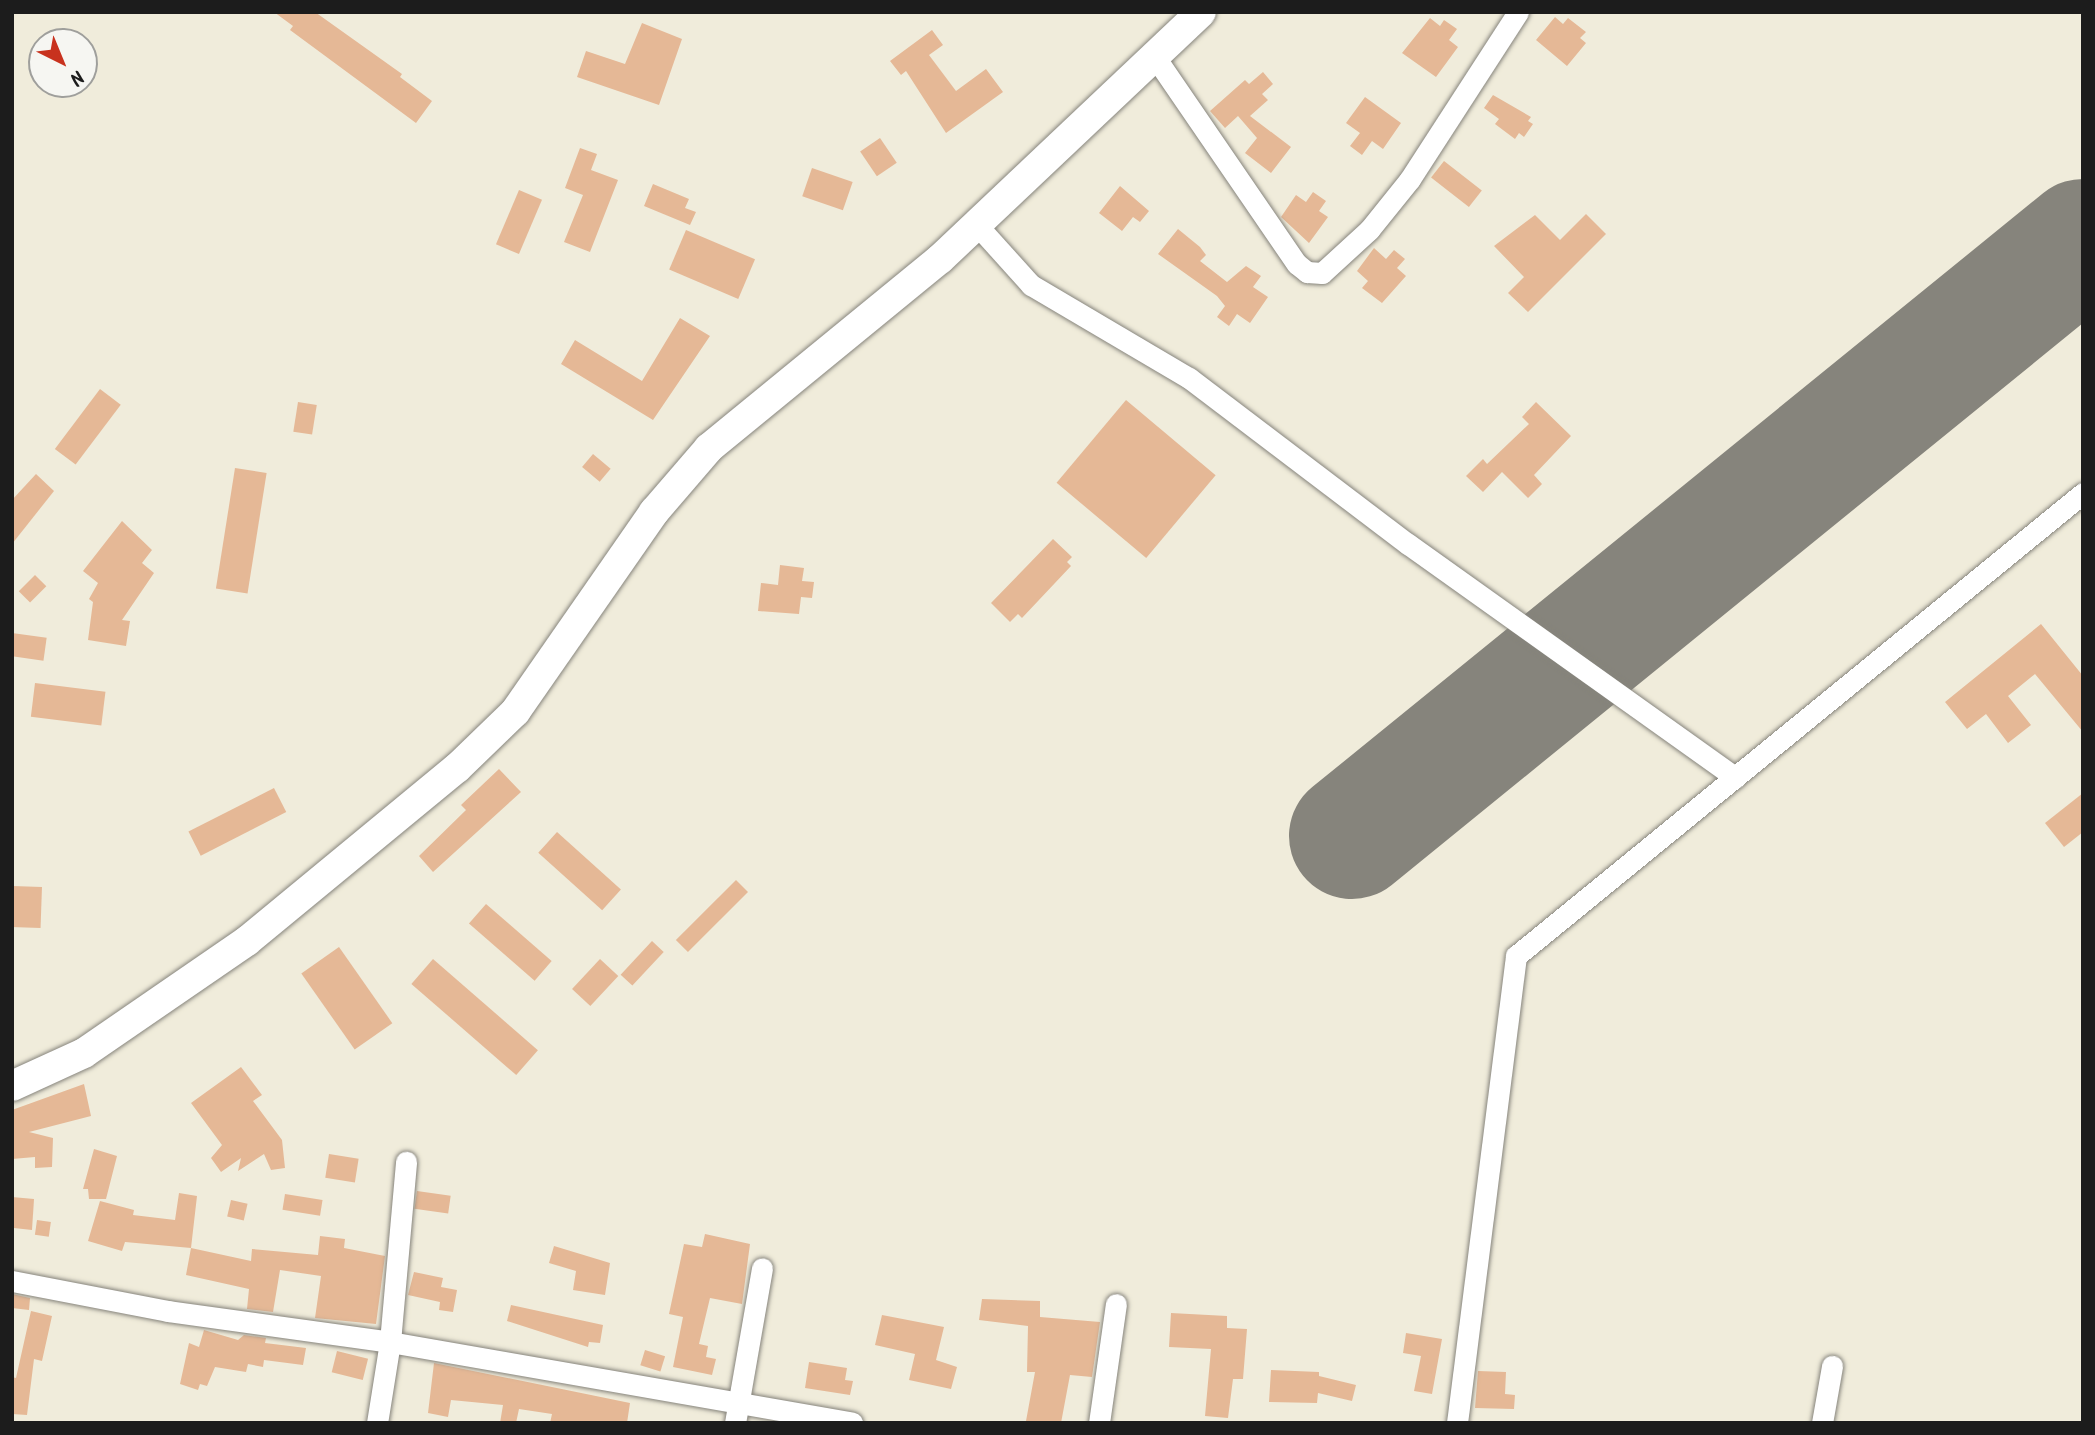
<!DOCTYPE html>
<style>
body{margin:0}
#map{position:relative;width:2095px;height:1435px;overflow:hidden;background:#f0ecdb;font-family:Kalam,sans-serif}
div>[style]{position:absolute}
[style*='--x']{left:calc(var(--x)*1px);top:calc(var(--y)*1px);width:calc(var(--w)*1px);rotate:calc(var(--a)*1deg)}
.runway>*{height:126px;margin:-63px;padding:0 63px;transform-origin:63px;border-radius:63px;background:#86847c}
.building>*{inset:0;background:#e5b896;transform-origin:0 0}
.roads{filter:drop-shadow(0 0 2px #86847c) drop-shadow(0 0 2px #86847c)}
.street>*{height:21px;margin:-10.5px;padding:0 10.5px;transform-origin:10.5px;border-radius:10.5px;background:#fff}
.secondary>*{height:30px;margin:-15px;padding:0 15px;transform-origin:15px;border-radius:15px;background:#fff}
span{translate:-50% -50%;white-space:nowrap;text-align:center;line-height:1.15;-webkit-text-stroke:7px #f6f6f2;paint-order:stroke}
.frame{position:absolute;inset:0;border:14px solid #1c1c1c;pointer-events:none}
.north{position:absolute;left:28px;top:28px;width:70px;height:70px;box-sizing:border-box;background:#f6f6f2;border:2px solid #9f9f9c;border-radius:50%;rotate:137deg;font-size:19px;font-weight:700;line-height:28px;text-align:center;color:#1c1c1c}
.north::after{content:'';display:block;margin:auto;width:24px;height:32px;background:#c8321e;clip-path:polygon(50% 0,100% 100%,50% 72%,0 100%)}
</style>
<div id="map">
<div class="runway">
<i style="--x:1352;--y:836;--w:942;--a:-39.1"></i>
</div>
<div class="building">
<i style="clip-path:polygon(274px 12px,315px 12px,402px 74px,400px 77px,432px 101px,416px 123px,290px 30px,293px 26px)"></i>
<i style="clip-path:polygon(1555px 17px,1563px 24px,1568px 18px,1586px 32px,1580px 38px,1586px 43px,1567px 66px,1536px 40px)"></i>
<i style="clip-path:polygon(1430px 18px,1440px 26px,1444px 20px,1457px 29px,1449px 40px,1458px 47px,1436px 77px,1402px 53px)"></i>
<i style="clip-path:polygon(642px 23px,682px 39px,659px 105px,577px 77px,586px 51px,625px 64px)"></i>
<i style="clip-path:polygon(932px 30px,943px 45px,929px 55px,956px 91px,986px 69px,1003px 92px,946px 133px,906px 71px,901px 75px,890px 61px)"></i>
<i style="clip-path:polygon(1263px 72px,1273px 84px,1262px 94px,1268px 100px,1250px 116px,1291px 147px,1271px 173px,1245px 153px,1257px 138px,1238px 116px,1225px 128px,1210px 111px,1245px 80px,1249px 84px)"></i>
<i style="clip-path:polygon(1493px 95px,1531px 117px,1528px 121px,1533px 124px,1524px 137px,1519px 133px,1515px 139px,1495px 124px,1499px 119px,1484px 108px)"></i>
<i style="clip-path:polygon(1365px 97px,1401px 123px,1383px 149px,1372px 141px,1362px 155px,1350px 146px,1360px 133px,1346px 123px)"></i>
<i style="left:880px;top:138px;width:30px;height:24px;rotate:56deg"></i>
<i style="clip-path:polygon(580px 148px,597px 154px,591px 170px,618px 180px,590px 252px,564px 242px,583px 195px,565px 188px)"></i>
<i style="left:1444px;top:161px;width:48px;height:21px;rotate:38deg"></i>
<i style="left:812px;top:168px;width:43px;height:30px;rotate:19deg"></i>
<i style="clip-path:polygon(653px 184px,689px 199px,685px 208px,696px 212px,690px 225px,644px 206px)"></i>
<i style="clip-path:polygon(1120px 186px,1149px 211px,1140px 222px,1133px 217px,1122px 231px,1099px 213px)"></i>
<i style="left:519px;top:190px;width:25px;height:59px;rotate:23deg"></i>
<i style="clip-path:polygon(1313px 192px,1326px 201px,1319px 211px,1328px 217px,1309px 243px,1281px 217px,1296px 195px,1306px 202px)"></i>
<i style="clip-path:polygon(1586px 214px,1606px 234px,1528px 312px,1508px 293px,1524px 277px,1494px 246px,1535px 215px,1560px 240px)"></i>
<i style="clip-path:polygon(1178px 229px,1200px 247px,1206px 255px,1200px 261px,1227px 282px,1246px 266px,1261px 276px,1253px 287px,1268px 297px,1250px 323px,1237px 314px,1229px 326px,1217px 317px,1225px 306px,1217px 296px,1158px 254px)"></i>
<i style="left:686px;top:230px;width:75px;height:43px;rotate:23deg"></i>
<i style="clip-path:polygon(1374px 248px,1386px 259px,1394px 250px,1405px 259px,1397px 268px,1406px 276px,1382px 303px,1362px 288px,1368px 281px,1357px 271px)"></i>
<i style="clip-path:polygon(680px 318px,710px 336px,653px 420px,561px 364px,575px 340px,642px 381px)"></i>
<i style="left:100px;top:389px;width:26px;height:75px;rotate:37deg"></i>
<i style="left:1126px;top:400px;width:117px;height:108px;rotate:40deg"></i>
<i style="left:298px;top:402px;width:19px;height:30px;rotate:9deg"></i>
<i style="clip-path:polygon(1536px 402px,1571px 436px,1534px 475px,1542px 484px,1528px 498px,1502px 472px,1483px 492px,1466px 476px,1483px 459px,1487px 464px,1529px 424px,1522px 417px)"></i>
<i style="left:593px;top:454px;width:23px;height:17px;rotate:40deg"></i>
<i style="left:235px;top:468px;width:32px;height:122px;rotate:9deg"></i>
<i style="clip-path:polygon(36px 474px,54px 491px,12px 544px,12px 500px)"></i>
<i style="clip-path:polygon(122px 521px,152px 550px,142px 563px,154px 573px,122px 620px,130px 621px,126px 646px,88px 640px,93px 602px,89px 599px,98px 583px,83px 571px)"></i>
<i style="clip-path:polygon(1053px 539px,1072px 557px,1067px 562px,1071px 566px,1022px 618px,1018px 614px,1010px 622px,991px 603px)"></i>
<i style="clip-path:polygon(780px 565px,804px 568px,802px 581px,814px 582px,812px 598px,801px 597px,799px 614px,758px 611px,761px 583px,778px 585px)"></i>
<i style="left:35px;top:575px;width:16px;height:23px;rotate:45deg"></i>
<i style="clip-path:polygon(2041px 624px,2083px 676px,2083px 732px,2035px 674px,2008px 696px,2031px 725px,2008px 743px,1986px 714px,1967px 729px,1945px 702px)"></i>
<i style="left:12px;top:633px;width:35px;height:23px;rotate:8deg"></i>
<i style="left:35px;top:683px;width:71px;height:34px;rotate:7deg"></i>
<i style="clip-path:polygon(499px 769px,521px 792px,433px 872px,419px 856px,466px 810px,461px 805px)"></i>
<i style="left:274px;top:788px;width:27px;height:96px;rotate:63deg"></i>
<i style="clip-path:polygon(2083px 793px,2083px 832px,2064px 847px,2045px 823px)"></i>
<i style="left:557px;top:832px;width:86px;height:28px;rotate:42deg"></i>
<i style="left:736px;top:880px;width:17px;height:85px;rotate:45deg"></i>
<i style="left:12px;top:886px;width:30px;height:41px;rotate:2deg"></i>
<i style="left:486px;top:904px;width:87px;height:26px;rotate:41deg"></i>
<i style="left:652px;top:941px;width:16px;height:46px;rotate:43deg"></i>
<i style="left:339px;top:947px;width:93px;height:46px;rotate:55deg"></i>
<i style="left:433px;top:959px;width:139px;height:33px;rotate:41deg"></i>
<i style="left:600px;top:959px;width:25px;height:41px;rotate:43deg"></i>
<i style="clip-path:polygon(241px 1067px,262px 1095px,253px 1101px,282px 1140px,285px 1168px,271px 1170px,264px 1154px,238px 1171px,241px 1158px,221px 1172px,211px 1158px,222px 1145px,191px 1103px)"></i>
<i style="clip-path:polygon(84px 1084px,91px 1116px,29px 1132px,53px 1138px,52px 1167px,35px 1168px,35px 1157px,12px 1159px,12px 1110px)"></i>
<i style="clip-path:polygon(94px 1149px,117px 1156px,106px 1199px,89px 1199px,88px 1189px,83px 1189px)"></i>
<i style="left:329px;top:1154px;width:30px;height:24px;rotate:9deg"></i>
<i style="left:417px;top:1191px;width:34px;height:18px;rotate:8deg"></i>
<i style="clip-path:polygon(179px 1193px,197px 1196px,191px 1248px,125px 1242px,122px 1251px,88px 1241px,100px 1201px,134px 1210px,133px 1215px,175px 1220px)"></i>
<i style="left:285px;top:1194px;width:38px;height:16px;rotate:9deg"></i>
<i style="clip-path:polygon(12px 1197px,34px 1199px,32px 1230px,14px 1228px)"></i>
<i style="left:231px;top:1200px;width:17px;height:17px;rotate:13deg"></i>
<i style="left:37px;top:1220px;width:14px;height:15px;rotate:8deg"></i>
<i style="clip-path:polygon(705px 1234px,750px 1244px,742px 1304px,710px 1298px,699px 1344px,708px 1346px,706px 1357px,716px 1359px,712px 1375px,673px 1367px,683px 1317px,669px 1314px,684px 1244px,702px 1247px)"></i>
<i style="clip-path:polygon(320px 1236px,345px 1239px,344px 1248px,385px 1256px,376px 1324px,315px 1318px,321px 1276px,280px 1270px,273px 1312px,247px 1309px,249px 1289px,186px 1275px,191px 1248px,251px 1261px,252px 1249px,318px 1255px)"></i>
<i style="clip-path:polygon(554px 1246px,610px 1263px,605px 1295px,573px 1290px,576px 1271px,549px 1263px)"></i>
<i style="clip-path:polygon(414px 1272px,443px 1278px,441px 1287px,457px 1290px,453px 1312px,439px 1310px,440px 1302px,408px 1295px)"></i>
<i style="clip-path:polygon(12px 1294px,30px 1298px,29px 1310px,12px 1308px)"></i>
<i style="clip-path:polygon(982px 1299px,1040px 1301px,1040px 1317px,1100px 1322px,1092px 1377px,1070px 1375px,1061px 1423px,1026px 1421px,1035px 1372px,1027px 1372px,1028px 1326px,979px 1320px)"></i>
<i style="clip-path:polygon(511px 1305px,603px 1325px,600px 1343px,589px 1342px,588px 1347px,507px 1321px)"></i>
<i style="clip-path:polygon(31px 1311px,52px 1316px,42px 1361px,34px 1359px,27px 1415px,12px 1414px,12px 1377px,16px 1378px)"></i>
<i style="clip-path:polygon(1171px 1313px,1227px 1316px,1227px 1328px,1247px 1329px,1243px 1379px,1233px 1379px,1228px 1418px,1205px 1416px,1211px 1349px,1169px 1347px)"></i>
<i style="clip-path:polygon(882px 1315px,944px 1327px,936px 1360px,957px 1367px,951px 1389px,909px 1380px,915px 1354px,875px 1345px)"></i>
<i style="clip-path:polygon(204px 1330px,238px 1340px,244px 1335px,266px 1338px,265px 1343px,306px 1348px,303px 1365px,264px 1360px,263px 1367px,248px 1364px,246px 1372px,215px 1367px,207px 1386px,200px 1384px,198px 1390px,180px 1384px,189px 1343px,199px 1347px)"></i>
<i style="clip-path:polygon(1406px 1333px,1442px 1339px,1432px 1394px,1414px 1391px,1421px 1356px,1403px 1353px)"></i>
<i style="left:645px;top:1350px;width:21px;height:16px;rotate:17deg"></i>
<i style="left:337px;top:1351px;width:32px;height:22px;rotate:14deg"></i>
<i style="clip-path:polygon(809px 1362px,847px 1368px,845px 1380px,853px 1381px,850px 1395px,805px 1388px)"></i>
<i style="clip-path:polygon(434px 1363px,630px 1403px,627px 1423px,550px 1423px,552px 1414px,519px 1409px,516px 1423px,500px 1423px,503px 1405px,451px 1400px,448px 1417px,428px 1413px)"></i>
<i style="clip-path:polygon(1271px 1370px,1319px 1372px,1319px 1376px,1356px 1385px,1352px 1401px,1318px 1393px,1317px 1403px,1269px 1402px)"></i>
<i style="clip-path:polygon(1478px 1371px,1506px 1372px,1505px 1394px,1515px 1395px,1514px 1409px,1475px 1408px)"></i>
</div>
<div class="roads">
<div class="street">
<i style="--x:1155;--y:57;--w:251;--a:55.6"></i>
<i style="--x:1297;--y:264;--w:13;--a:39"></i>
<i style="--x:1307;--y:272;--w:15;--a:4"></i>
<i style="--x:1322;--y:273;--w:64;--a:-42.5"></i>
<i style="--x:1369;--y:230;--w:65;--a:-51.2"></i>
<i style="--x:1410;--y:179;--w:199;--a:-57.1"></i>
<i style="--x:977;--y:225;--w:81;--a:48"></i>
<i style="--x:1031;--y:285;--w:183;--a:30.5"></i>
<i style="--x:1189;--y:378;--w:275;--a:37.2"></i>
<i style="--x:1408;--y:544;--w:402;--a:35.5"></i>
<i style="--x:12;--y:1281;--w:159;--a:10.9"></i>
<i style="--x:168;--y:1311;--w:224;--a:7.9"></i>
<i style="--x:390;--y:1342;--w:469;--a:9.9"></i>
<i style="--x:377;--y:1423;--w:82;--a:-80.9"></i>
<i style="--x:390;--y:1342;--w:181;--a:-84.9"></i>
<i style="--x:735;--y:1423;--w:157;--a:-80.1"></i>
<i style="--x:1099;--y:1423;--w:120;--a:-81.9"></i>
<i style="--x:1457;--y:1423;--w:471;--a:-82.8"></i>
<i style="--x:1516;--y:956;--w:732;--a:-39.23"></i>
<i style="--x:1822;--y:1423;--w:58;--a:-80"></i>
</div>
<div class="secondary">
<i style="--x:12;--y:1086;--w:79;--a:-24.6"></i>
<i style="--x:84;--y:1053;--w:198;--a:-34.5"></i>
<i style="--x:247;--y:941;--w:272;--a:-39.5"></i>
<i style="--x:457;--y:768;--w:81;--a:-44"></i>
<i style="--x:515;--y:712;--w:244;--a:-55.2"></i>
<i style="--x:654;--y:512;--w:84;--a:-49.3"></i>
<i style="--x:709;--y:448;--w:298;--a:-39.3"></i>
<i style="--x:940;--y:259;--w:359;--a:-43.4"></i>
</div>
</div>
<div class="frame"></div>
<div class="north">N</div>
</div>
